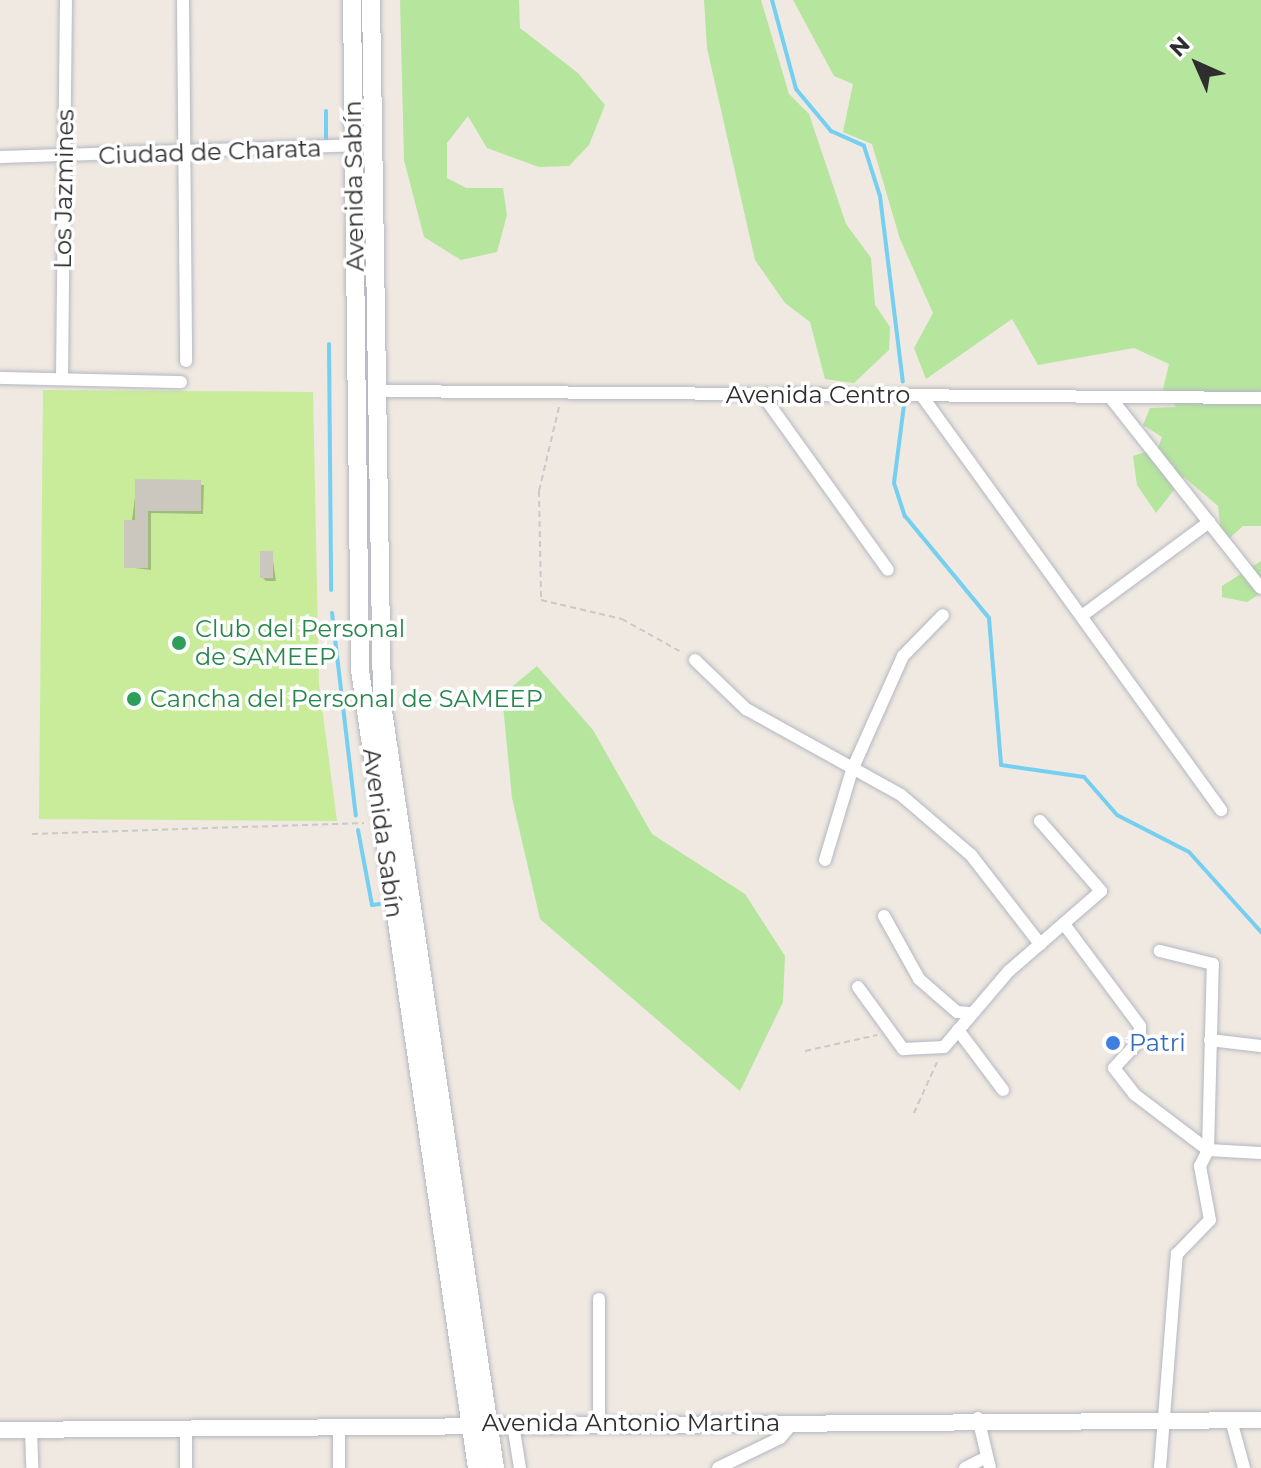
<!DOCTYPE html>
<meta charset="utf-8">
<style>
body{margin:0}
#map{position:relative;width:1261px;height:1468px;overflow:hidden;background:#efe9e1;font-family:Montserrat,sans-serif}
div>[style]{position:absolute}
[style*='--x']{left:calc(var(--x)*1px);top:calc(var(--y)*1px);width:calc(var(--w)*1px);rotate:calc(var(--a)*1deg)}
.green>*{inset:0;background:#b6e59e}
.pitch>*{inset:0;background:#c9ec9a}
.shadow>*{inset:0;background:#0003}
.stream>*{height:4px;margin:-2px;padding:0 2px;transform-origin:2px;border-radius:2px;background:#75cff0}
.building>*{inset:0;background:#cbc7bf;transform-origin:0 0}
.path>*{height:2px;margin-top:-1px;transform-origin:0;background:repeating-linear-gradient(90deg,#c9c9c9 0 6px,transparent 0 10px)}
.roads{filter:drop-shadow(0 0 2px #b4b7c1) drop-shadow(0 0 2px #b4b7c1)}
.minor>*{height:12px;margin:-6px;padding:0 6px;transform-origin:6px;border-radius:6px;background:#fff}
.tertiary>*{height:16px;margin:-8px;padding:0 8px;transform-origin:8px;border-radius:8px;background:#fff}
.secondary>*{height:18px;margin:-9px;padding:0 9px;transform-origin:9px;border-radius:9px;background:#fff}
.dots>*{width:22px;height:22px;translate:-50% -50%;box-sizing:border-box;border:4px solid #fff;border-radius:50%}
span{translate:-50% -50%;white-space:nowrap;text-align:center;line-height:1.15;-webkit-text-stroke:7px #fff;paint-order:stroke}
.street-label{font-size:24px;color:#2e2e2e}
.leisure-label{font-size:24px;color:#27864d}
.left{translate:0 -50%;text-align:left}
.shop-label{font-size:24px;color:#366cbe}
.north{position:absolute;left:1157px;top:24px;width:80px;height:80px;-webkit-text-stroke:6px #fff;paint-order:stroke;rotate:315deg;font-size:22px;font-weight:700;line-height:32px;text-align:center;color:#2e2e2e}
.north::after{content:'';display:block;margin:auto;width:28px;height:36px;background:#2e2e2e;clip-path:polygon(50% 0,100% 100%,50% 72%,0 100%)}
</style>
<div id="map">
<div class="green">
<i style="clip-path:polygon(400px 0,519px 0,520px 28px,578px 73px,605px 105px,589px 145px,569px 166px,539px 167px,487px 148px,468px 116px,447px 143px,447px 178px,466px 188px,503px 188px,507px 215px,497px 252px,461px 260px,424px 237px,404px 160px)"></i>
<i style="clip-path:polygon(704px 0,761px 0,789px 94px,809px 114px,846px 224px,871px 258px,875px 305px,890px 327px,889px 350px,854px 383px,825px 379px,810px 322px,785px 303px,755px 260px,707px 48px)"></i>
<i style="clip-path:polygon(793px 0,1261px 0,1261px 526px,1243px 526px,1222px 545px,1218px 506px,1184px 477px,1156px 513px,1137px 485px,1133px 456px,1158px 448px,1162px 437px,1143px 425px,1150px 408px,1176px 407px,1163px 389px,1169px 364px,1134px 348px,1038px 365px,1012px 319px,926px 379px,914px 348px,933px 313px,900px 239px,872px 144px,843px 132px,853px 84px,834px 76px)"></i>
<i style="clip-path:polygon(1261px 561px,1261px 593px,1247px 602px,1222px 597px,1222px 586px)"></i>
<i style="clip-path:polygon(537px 666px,593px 730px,652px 834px,745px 894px,785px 956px,783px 1002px,740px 1091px,540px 919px,512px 798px,502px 695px)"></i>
</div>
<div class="pitch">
<i style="clip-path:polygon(43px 390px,313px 392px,319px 684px,337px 821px,39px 819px)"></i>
</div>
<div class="shadow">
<i style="clip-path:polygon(137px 481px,204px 485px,203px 514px,151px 513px,151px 570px,126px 567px)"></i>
<i style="clip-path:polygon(272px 553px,276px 581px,266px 581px,262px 577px)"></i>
</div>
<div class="stream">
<i style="--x:772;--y:0;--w:92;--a:74.9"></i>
<i style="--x:796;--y:89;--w:55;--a:50.2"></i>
<i style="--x:831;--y:131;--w:36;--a:24"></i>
<i style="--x:864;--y:146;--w:52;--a:72.3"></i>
<i style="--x:880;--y:196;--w:187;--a:83"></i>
<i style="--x:326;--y:111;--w:33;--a:90"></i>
<i style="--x:329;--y:344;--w:246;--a:89.5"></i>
<i style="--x:904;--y:405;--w:79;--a:97.3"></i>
<i style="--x:894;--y:483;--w:35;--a:72"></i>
<i style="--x:905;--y:516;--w:132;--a:50.5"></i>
<i style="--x:989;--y:618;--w:147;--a:85.3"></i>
<i style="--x:1001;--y:765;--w:84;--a:8.2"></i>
<i style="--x:1084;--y:777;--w:50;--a:49"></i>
<i style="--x:1117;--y:815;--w:81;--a:27.2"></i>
<i style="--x:1189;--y:852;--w:108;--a:48"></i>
<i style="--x:332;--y:613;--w:204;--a:83.3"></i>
<i style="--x:358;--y:830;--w:76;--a:79.4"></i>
<i style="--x:372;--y:905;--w:8;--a:-7"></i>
</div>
<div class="building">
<i style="clip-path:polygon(135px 479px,201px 480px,201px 511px,148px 511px,148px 568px,124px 568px,124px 520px,135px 520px)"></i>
<i style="left:260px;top:551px;width:13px;height:27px"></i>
</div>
<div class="path">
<i style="--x:559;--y:407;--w:86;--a:103.4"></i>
<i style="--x:539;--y:491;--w:109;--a:88.9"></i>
<i style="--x:541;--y:600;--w:83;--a:13.2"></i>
<i style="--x:622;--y:619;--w:70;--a:29.1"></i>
<i style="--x:32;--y:834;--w:332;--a:-1.9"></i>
<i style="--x:805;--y:1051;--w:74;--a:-12.5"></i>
<i style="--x:914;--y:1113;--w:56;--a:-65.7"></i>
</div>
<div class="roads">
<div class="minor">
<i style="--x:183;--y:0;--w:361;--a:89.5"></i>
<i style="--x:0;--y:157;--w:371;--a:-1.9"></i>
<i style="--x:0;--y:378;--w:181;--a:1.3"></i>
<i style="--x:62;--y:379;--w:379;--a:-89.4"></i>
<i style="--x:375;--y:391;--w:886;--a:0.45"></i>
<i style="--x:762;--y:394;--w:216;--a:54.4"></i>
<i style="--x:922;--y:396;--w:511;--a:54.16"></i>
<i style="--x:1110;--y:397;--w:243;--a:51.7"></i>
<i style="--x:1083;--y:615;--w:157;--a:-36.4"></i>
<i style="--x:695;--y:660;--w:71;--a:43.9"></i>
<i style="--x:746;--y:709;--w:177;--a:29"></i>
<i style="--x:901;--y:795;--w:92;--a:40.6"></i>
<i style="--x:971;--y:855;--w:113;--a:52.2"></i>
<i style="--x:825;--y:860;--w:94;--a:-73.3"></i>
<i style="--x:852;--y:770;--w:125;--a:-65.9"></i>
<i style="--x:903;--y:656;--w:57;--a:-45.7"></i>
<i style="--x:884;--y:916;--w:72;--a:60.9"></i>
<i style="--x:919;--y:979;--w:50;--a:41"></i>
<i style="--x:957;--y:1012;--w:12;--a:5"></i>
<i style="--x:1064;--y:924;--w:127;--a:53.3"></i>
<i style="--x:1140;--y:1026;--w:14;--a:90"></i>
<i style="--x:1140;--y:1040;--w:38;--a:133"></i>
<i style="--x:1114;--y:1068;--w:33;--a:52"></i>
<i style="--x:1134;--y:1094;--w:93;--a:37.1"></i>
<i style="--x:1208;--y:1150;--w:53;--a:3.2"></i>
<i style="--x:858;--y:987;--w:77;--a:54"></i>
<i style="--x:903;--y:1049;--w:41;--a:-2.8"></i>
<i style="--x:944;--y:1047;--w:100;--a:-49.5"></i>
<i style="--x:1009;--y:971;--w:122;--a:-41"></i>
<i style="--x:1101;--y:891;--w:93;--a:-131.1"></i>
<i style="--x:958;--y:1030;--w:75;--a:53.1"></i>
<i style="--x:1210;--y:1040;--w:51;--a:6.7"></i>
<i style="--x:599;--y:1299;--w:125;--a:90"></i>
<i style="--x:978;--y:1418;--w:51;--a:76.5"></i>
<i style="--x:1231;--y:1420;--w:50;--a:74.8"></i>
<i style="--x:513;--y:1425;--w:44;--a:80.8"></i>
<i style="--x:186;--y:1428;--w:40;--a:90"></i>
<i style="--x:31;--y:1430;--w:38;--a:88"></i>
<i style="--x:339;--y:1468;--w:41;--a:-90"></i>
<i style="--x:718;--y:1468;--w:69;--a:-25.8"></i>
<i style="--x:780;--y:1438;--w:21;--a:-49"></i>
<i style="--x:965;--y:1468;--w:22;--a:-27"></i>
<i style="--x:1160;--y:1468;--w:215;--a:-85.5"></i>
<i style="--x:1177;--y:1254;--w:47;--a:-45.9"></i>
<i style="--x:1210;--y:1220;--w:55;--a:-100.5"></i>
<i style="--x:1200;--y:1166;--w:18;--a:-63"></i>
<i style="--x:1208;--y:1150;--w:186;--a:-88.5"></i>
<i style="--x:1213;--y:964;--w:55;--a:-166.2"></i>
</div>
<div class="tertiary">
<i style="--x:0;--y:1430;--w:1261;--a:-0.45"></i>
</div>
<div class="secondary">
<i style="--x:352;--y:0;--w:670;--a:89.32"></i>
<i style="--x:360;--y:670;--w:807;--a:81.66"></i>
<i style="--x:371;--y:0;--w:704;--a:89.1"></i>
<i style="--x:382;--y:704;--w:772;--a:81.59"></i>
</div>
</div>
<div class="dots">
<i style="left:179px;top:643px;background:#2e9e5b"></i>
<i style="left:134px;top:699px;background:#2e9e5b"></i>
<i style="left:1113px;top:1043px;background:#3f7fe0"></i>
</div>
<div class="street-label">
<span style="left:210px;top:152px;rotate:-2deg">Ciudad de Charata</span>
<span style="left:354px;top:186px;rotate:-91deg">Avenida Sabín</span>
<span style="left:64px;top:189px;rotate:-89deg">Los Jazmines</span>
<span style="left:818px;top:395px">Avenida Centro</span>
<span style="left:383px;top:833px;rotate:82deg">Avenida Sabín</span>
<span style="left:631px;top:1423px">Avenida Antonio Martina</span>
</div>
<div class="leisure-label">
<span class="left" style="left:195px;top:643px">Club del Personal<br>de SAMEEP</span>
<span class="left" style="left:150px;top:699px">Cancha del Personal de SAMEEP</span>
</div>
<div class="shop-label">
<span class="left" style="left:1129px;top:1043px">Patri</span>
</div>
<div class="north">N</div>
</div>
